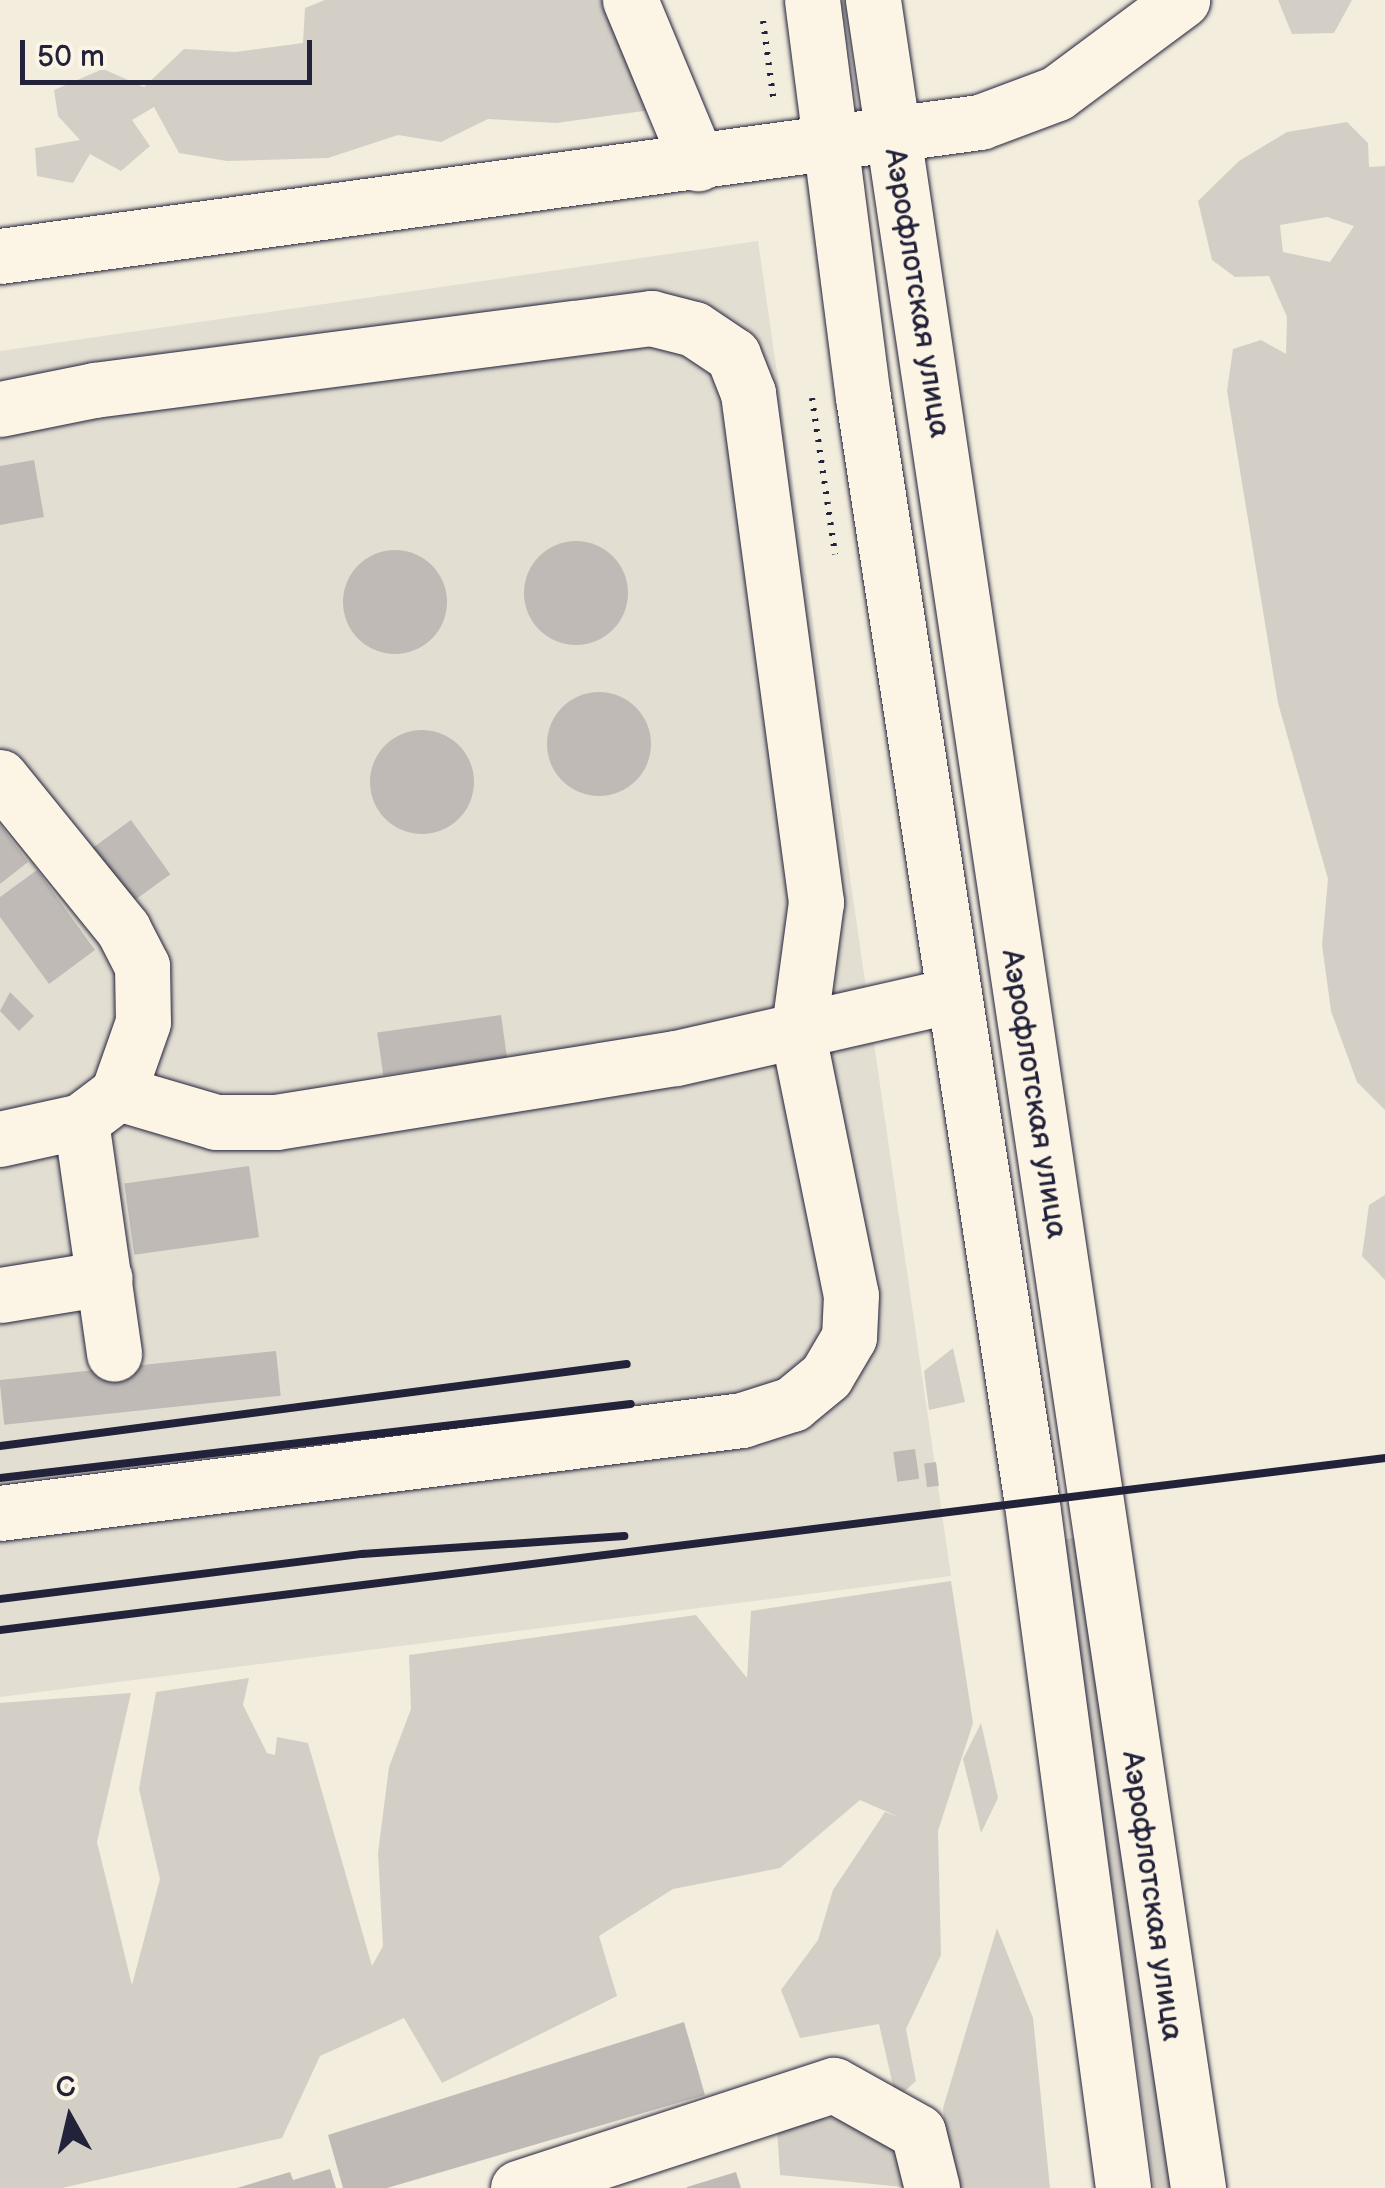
<!DOCTYPE html>
<meta charset="utf-8">
<style>
body{margin:0}
#map{position:relative;width:1385px;height:2188px;overflow:hidden;background:#f3edde;font-family:"Balsamiq Sans",sans-serif}
div>[style]{position:absolute}
[style*='--x']{left:calc(var(--x)*1px);top:calc(var(--y)*1px);width:calc(var(--w)*1px);rotate:calc(var(--a)*1deg)}
.built>*{inset:0;background:#e3ded2}
.green>*{inset:0;background:#d4cfc6}
.building>*{inset:0;background:#bfbab6;transform-origin:0 0}
.round{border-radius:50%}
.path>*{height:6px;margin-top:-3px;transform-origin:0;background:repeating-linear-gradient(90deg,#22223b 0 2.5px,transparent 0 10.5px)}
.roads{filter:drop-shadow(0 0 2px #22223b) drop-shadow(0 0 2px #22223b)}
.minor>*{height:55px;margin:-27.5px;padding:0 27.5px;transform-origin:27.5px;border-radius:27.5px;background:#fcf5e5}
.major>*{height:55px;margin:-27.5px;padding:0 27.5px;transform-origin:27.5px;border-radius:27.5px;background:#fcf5e5}
.rail>*{height:8px;margin:-4px;padding:0 4px;transform-origin:4px;border-radius:4px;background:#22223b}
span{translate:-50% -50%;white-space:nowrap;text-align:center;line-height:1.15;-webkit-text-stroke:10px #fcf5e5;paint-order:stroke}
.street-label{font-size:30px;color:#22223b}
.north{position:absolute;left:20px;top:2068px;width:100px;height:100px;-webkit-text-stroke:8px #fcf5e5;paint-order:stroke;rotate:352deg;font-size:28px;font-weight:700;line-height:40px;text-align:center;color:#22223b}
.north::after{content:'';display:block;margin:auto;width:35px;height:45px;background:#22223b;clip-path:polygon(50% 0,100% 100%,50% 72%,0 100%)}
.scale{position:absolute;left:20px;top:40px;width:292px;height:45px;box-sizing:border-box;border:5px solid #22223b;border-top:0;padding-left:12px;font-size:30px;line-height:35px;white-space:nowrap;color:#22223b;-webkit-text-stroke:8px #fcf5e5;paint-order:stroke}
</style>
<div id="map">
<div class="built">
<i style="clip-path:polygon(758px 241px,951px 1576px,0 1697px,0 351px)"></i>
</div>
<div class="green">
<i style="clip-path:polygon(325px 0,619px 0,651px 110px,556px 123px,488px 119px,441px 142px,398px 135px,328px 158px,227px 161px,179px 153px,154px 107px,132px 120px,150px 146px,121px 171px,90px 154px,73px 183px,37px 176px,35px 148px,80px 140px,58px 116px,54px 90px,103px 69px,144px 87px,184px 49px,235px 52px,303px 43px,305px 8px)"></i>
<i style="clip-path:polygon(1278px 0,1352px 0,1334px 33px,1292px 34px)"></i>
<i style="clip-path:polygon(evenodd,1347px 122px,1368px 143px,1369px 167px,1385px 166px,1385px 1110px,1357px 1082px,1331px 1011px,1322px 945px,1328px 879px,1278px 703px,1227px 391px,1233px 349px,1261px 340px,1286px 354px,1287px 317px,1269px 276px,1235px 277px,1212px 260px,1198px 201px,1239px 161px,1287px 132px,1347px 122px,1327px 217px,1354px 226px,1330px 262px,1283px 252px,1280px 225px,1327px 217px)"></i>
<i style="clip-path:polygon(1385px 1195px,1385px 1280px,1362px 1256px,1369px 1205px)"></i>
<i style="clip-path:polygon(953px 1348px,965px 1402px,929px 1410px,924px 1371px)"></i>
<i style="clip-path:polygon(1078px 1537px,1172px 2188px,1154px 2188px,1063px 1540px)"></i>
<i style="clip-path:polygon(951px 1581px,973px 1723px,938px 1831px,941px 1955px,906px 2029px,916px 2081px,896px 2099px,879px 2024px,800px 2038px,781px 1990px,818px 1940px,833px 1890px,885px 1812px,899px 1817px,860px 1800px,780px 1868px,673px 1889px,599px 1936px,617px 1996px,442px 2083px,404px 2018px,320px 2056px,282px 2138px,62px 2188px,0 2188px,0 1703px,131px 1693px,97px 1842px,132px 1985px,160px 1879px,139px 1789px,156px 1692px,249px 1678px,243px 1705px,267px 1753px,275px 1755px,277px 1737px,308px 1743px,372px 1966px,383px 1946px,378px 1853px,389px 1767px,411px 1709px,409px 1655px,696px 1615px,747px 1678px,751px 1611px)"></i>
<i style="clip-path:polygon(981px 1723px,998px 1798px,981px 1833px,963px 1759px)"></i>
<i style="clip-path:polygon(997px 1928px,1033px 2018px,1050px 2188px,951px 2188px,943px 2108px)"></i>
<i style="clip-path:polygon(814px 2117px,884px 2122px,914px 2188px,780px 2175px,777px 2129px)"></i>
</div>
<div class="building">
<i style="clip-path:polygon(34px 460px,44px 517px,0 525px,0 466px)"></i>
<i class="round" style="left:524px;top:541px;width:104px;height:104px"></i>
<i class="round" style="left:343px;top:550px;width:104px;height:104px"></i>
<i class="round" style="left:547px;top:692px;width:104px;height:104px"></i>
<i class="round" style="left:370px;top:730px;width:104px;height:104px"></i>
<i style="left:131px;top:820px;width:67px;height:51px;rotate:54deg"></i>
<i style="clip-path:polygon(0 825px,28px 862px,0 884px)"></i>
<i style="clip-path:polygon(37px 870px,95px 950px,49px 984px,0 917px,0 897px)"></i>
<i style="clip-path:polygon(10px 992px,34px 1016px,19px 1031px,0 1011px)"></i>
<i style="left:501px;top:1015px;width:43px;height:125px;rotate:82deg"></i>
<i style="left:249px;top:1166px;width:72px;height:126px;rotate:82deg"></i>
<i style="left:276px;top:1351px;width:45px;height:278px;rotate:84deg"></i>
<i style="left:915px;top:1449px;width:30px;height:22px;rotate:82deg"></i>
<i style="left:936px;top:1462px;width:24px;height:12px;rotate:83deg"></i>
<i style="clip-path:polygon(684px 2022px,705px 2095px,387px 2188px,343px 2188px,328px 2135px)"></i>
<i style="clip-path:polygon(330px 2169px,336px 2188px,237px 2188px,290px 2172px,293px 2180px)"></i>
<i style="clip-path:polygon(736px 2172px,741px 2188px,687px 2188px,687px 2187px)"></i>
</div>
<div class="path">
<i style="--x:763;--y:21;--w:83;--a:82.4"></i>
<i style="--x:812;--y:398;--w:158;--a:81.6"></i>
</div>
<div class="roads">
<div class="minor">
<i style="--x:630;--y:0;--w:177;--a:67.4"></i>
<i style="--x:0;--y:256;--w:989;--a:-7.79"></i>
<i style="--x:980;--y:122;--w:82;--a:-20.6"></i>
<i style="--x:1057;--y:93;--w:156;--a:-36.6"></i>
<i style="--x:0;--y:409;--w:96;--a:-11.4"></i>
<i style="--x:94;--y:390;--w:562;--a:-7.37"></i>
<i style="--x:651;--y:318;--w:44;--a:14.3"></i>
<i style="--x:694;--y:329;--w:47;--a:33.7"></i>
<i style="--x:733;--y:355;--w:41;--a:68.5"></i>
<i style="--x:748;--y:393;--w:514;--a:82.39"></i>
<i style="--x:816;--y:902;--w:134;--a:97.7"></i>
<i style="--x:798;--y:1035;--w:265;--a:78.5"></i>
<i style="--x:851;--y:1295;--w:42;--a:92.7"></i>
<i style="--x:849;--y:1337;--w:45;--a:120.5"></i>
<i style="--x:826;--y:1376;--w:44;--a:140.5"></i>
<i style="--x:792;--y:1404;--w:52;--a:162.3"></i>
<i style="--x:742;--y:1420;--w:748;--a:172.86"></i>
<i style="--x:0;--y:777;--w:196;--a:51"></i>
<i style="--x:123;--y:929;--w:42;--a:62.8"></i>
<i style="--x:142;--y:966;--w:56;--a:89"></i>
<i style="--x:143;--y:1022;--w:75;--a:109.4"></i>
<i style="--x:118;--y:1093;--w:46;--a:142.9"></i>
<i style="--x:81;--y:1121;--w:83;--a:167.5"></i>
<i style="--x:118;--y:1093;--w:102;--a:16.5"></i>
<i style="--x:216;--y:1122;--w:60;--a:0"></i>
<i style="--x:276;--y:1122;--w:405;--a:-9.1"></i>
<i style="--x:676;--y:1058;--w:284;--a:-12.8"></i>
<i style="--x:81;--y:1121;--w:235;--a:81.9"></i>
<i style="--x:0;--y:1295;--w:106;--a:-9.2"></i>
<i style="--x:518;--y:2188;--w:332;--a:-18.1"></i>
<i style="--x:834;--y:2085;--w:96;--a:29.2"></i>
<i style="--x:918;--y:2132;--w:58;--a:76"></i>
</div>
<div class="major">
<i style="--x:812;--y:0;--w:400;--a:82.7"></i>
<i style="--x:863;--y:397;--w:1120;--a:81.32"></i>
<i style="--x:1032;--y:1504;--w:690;--a:82.42"></i>
<i style="--x:873;--y:0;--w:2212;--a:81.55"></i>
</div>
</div>
<div class="rail">
<i style="--x:0;--y:1446;--w:632;--a:-7.45"></i>
<i style="--x:0;--y:1478;--w:635;--a:-6.69"></i>
<i style="--x:0;--y:1599;--w:365;--a:-7.1"></i>
<i style="--x:362;--y:1554;--w:263;--a:-3.9"></i>
<i style="--x:0;--y:1630;--w:1396;--a:-7.08"></i>
</div>
<div class="street-label">
<span style="left:917px;top:293px;rotate:81deg">Аэрофлотская улица</span>
<span style="left:1034px;top:1094px;rotate:81deg">Аэрофлотская улица</span>
<span style="left:1152px;top:1896px;rotate:82deg">Аэрофлотская улица</span>
</div>
<div class="north">С</div>
<div class="scale">50 m</div>
</div>
